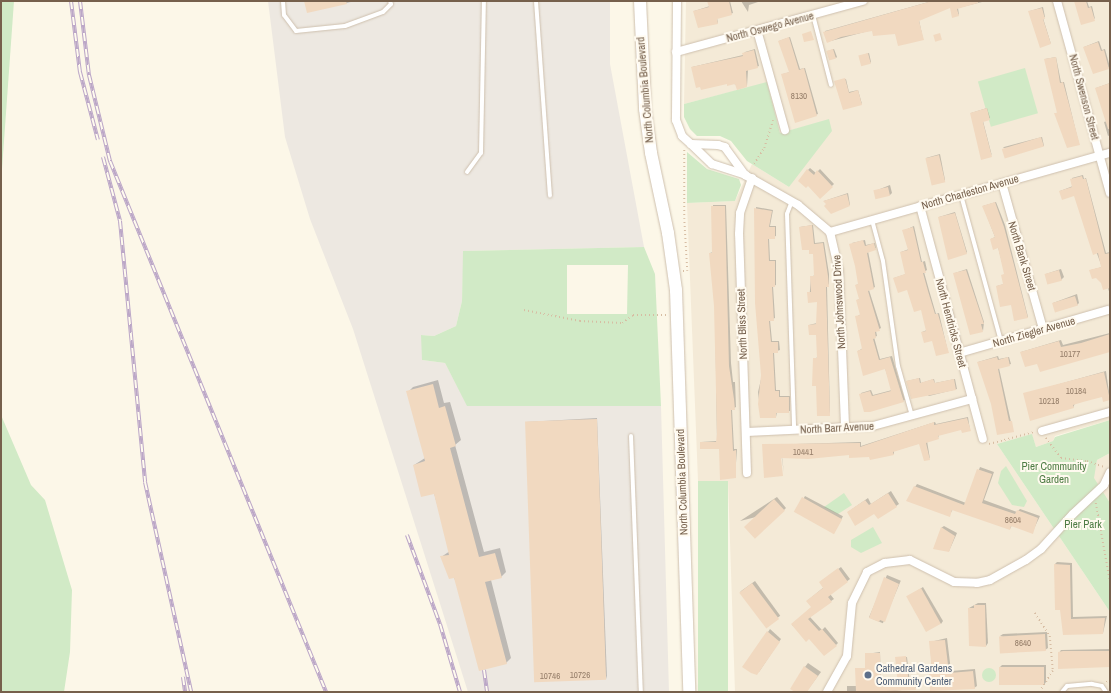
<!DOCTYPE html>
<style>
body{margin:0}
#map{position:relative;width:1111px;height:693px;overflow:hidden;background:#fcf7e8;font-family:"Archivo Narrow",sans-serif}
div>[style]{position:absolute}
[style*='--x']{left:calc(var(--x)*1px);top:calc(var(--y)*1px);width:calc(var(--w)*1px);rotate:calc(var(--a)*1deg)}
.residential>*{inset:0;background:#f4ead7}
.industrial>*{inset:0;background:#ede8e1}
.green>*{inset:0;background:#d1eac6;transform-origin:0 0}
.round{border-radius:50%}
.shadow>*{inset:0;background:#0003;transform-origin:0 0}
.building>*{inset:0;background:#f1d9c0;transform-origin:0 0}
.path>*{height:1.5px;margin-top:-0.75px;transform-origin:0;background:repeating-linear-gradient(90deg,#d7bda3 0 1px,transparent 0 4px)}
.roads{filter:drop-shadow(0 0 1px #cec0ae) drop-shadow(0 0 1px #cec0ae)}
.lane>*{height:4px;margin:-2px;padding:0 2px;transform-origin:2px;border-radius:2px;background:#fff}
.street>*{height:8px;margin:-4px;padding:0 4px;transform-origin:4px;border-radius:4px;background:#fff}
.secondary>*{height:12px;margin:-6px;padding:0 6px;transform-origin:6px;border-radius:6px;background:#fff}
.rail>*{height:4px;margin-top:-2px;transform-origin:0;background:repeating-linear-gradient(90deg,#fffaef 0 8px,#bba6c7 0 16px);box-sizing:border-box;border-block:1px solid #bba6c7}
.dots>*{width:11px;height:11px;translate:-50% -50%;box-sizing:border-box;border:2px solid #fffaef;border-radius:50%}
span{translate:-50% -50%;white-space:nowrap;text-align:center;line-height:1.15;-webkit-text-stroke:4px #fffaef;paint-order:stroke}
.number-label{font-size:9px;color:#957e69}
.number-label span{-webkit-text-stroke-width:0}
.street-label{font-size:11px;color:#76604c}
.park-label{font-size:11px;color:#4e7c44}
.service-label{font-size:11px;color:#4e5e75}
.left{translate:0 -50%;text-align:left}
.frame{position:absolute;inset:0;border:2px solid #76604c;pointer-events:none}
</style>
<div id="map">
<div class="residential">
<i style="clip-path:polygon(686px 1px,1110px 1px,1110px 420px,1055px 436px,1053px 441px,1036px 447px,1032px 435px,997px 444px,1110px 612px,1110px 692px,735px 692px,728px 481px,698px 481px,687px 203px,735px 201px,752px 164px,789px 187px,829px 120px,780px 133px,766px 83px,684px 104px)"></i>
<i style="clip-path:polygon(1110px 453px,1110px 503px,1093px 478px,1097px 460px)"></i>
</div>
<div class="industrial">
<i style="clip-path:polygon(268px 1px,610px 1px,610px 64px,644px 247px,464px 251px,462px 301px,456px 326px,434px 336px,422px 335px,422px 360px,445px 363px,468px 406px,661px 406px,669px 692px,468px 692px,353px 329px,310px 219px,285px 137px)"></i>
</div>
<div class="green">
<i style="clip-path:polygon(1px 1px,14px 1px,1px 183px)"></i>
<i style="left:1025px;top:68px;width:47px;height:49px;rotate:74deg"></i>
<i style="clip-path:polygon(767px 82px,780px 133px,829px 119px,832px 131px,789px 187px,747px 161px,731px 141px,720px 136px,697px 136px,690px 129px,684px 117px,684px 104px)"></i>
<i style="clip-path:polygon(687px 152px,707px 169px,739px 179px,741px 185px,735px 201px,687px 203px)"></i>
<i style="clip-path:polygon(evenodd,644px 247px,655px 274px,661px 406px,467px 406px,445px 363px,422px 360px,421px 335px,434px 336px,456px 326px,462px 301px,463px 251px,644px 247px,567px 265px,628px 265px,627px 314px,567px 314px,567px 265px)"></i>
<i style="clip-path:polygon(1px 415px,31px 485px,45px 500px,72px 590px,70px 652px,64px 692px,1px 692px)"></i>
<i style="clip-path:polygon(1110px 420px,1110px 453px,1097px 460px,1094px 478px,1110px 503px,1110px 612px,997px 444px,1032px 434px,1036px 447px,1053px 441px,1055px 437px)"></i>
<i style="clip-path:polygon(1006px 466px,1027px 501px,1024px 507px,1012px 505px,998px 483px,1001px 471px)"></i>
<i style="left:698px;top:481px;width:30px;height:211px"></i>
<i style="clip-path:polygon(844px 493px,852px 505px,838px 514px,824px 507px)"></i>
<i style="clip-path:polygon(873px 527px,882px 543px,861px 553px,851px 547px,851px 540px)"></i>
<i class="round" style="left:982px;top:668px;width:14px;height:14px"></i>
</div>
<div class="shadow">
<i style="clip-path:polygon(305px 1px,355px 1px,308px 12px)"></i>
<i style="clip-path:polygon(709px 1px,730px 1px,733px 13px,717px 18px,718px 23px,694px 11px,710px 6px)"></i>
<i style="clip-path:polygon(741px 1px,758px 1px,758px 2px,749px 5px,748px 12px)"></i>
<i style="clip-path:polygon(932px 1px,986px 1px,958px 8px,959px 15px,950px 7px,919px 20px,923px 39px,872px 30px,827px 42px,825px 31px)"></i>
<i style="clip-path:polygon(1075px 1px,1087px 1px,1089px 7px,1092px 6px,1095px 19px)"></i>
<i style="clip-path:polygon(1043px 7px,1045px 17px,1043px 18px,1051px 44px,1030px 11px)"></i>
<i style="clip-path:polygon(790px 37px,800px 69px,805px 68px,818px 114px,796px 122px,783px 74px,790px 72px,779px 41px)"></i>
<i style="clip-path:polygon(1099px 41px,1102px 50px,1105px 49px,1110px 67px,1094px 73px,1084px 47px)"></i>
<i style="clip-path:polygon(755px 49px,759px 66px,748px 70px,747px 86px,727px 83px,692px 67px,743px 55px,745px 52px)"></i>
<i style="clip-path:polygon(834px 49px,837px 57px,836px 58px,828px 51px)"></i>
<i style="clip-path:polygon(869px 53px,871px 62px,870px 63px,860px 56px)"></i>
<i style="clip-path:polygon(1056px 57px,1061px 82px,1064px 82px,1079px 144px,1055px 114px,1058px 112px,1045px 59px)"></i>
<i style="clip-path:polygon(846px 79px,849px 92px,858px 90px,862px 104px,836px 82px)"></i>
<i style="clip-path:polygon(1110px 83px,1110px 135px,1108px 136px,1104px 122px,1107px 121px,1096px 88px)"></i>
<i style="clip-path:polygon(987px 108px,990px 118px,983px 121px,992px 156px,971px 113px)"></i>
<i style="clip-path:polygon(1042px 137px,1044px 146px,1003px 148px,1004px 147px)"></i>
<i style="clip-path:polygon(940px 154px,945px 180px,944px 181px,926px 158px)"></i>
<i style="clip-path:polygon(810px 168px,816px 173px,820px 169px,834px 184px,820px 197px,808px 170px)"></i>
<i style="clip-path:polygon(1083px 175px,1084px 179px,1086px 178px,1106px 253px,1110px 252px,1110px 295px,1108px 288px,1091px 270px,1102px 267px,1075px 195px,1060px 191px,1073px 186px,1072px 178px)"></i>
<i style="clip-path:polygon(890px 185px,892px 193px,890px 195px,875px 191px)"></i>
<i style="clip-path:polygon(848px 193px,850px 205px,827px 204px,824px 201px)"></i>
<i style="clip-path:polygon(996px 202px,1005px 225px,1028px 317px,1015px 320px,1012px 304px,997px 286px,1004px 284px,1002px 276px,1005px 274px,998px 247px,991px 239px,995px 237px,983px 206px)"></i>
<i style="clip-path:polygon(713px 205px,726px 205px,731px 363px,733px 382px,735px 382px,736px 407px,732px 409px,734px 449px,737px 449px,735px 477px,720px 448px,701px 442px,717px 441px,715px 306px,710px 253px,713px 252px)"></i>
<i style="clip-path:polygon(756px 207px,773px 210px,770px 226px,776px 226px,776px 236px,769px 238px,770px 260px,776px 260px,776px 285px,773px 286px,775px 318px,770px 320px,772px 341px,779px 341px,780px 350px,774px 352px,776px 390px,780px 390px,780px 396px,790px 396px,790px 411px,777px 412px,776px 417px,761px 417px,758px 392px,762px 375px)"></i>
<i style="clip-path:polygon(955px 212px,967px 252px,966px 253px,939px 217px)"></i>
<i style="clip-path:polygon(813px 225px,815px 243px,824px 242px,829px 274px,829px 284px,827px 286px,830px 415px,814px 359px,818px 357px,817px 334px,809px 325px,817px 323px,818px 301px,809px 302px,811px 277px,815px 275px,814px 253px,800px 227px)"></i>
<i style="clip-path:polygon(914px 226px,922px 262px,925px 261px,927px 270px,924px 272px,929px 290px,936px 314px,939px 313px,948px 352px,922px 332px,927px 330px,922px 309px,908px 288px,894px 278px,906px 274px,901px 252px,909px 249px,903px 231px)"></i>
<i style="clip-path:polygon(865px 240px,866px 245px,875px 243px,876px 248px,868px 251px,875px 287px,869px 290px,881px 328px,876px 331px,877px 336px,874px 337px,880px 359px,892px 356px,905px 400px,865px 411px,861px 393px,871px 390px,873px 395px,892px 390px,885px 368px,858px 351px,863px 348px,856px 317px,861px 314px,857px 300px,860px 299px,856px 285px,859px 284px,852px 243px)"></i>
<i style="clip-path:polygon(967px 269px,984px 322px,983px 331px,955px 273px)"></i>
<i style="clip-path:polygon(1061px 269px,1064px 277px,1061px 280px,1046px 274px)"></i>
<i style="clip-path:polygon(1077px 294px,1079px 303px,1077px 305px,1053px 303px)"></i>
<i style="clip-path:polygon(1110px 333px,1110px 351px,1038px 362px,1021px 352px,1061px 340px,1063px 345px)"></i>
<i style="clip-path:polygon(998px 356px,999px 359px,1009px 357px,1011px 364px,999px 368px,1013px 431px,992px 403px,978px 362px)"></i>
<i style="clip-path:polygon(1106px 371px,1110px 399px,1104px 401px,1103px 396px,1075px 403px,1073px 408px,1024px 394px)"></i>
<i style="clip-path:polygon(920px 378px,921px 383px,934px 379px,935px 383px,955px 379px,957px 389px,929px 396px,907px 381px)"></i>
<i style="clip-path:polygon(438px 380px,444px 403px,450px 402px,461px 440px,455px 445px,484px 552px,500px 548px,506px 572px,501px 577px,491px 580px,511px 658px,506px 663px,441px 557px,450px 551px,434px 493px,414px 465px,425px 458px,408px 392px,413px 387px)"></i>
<i style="clip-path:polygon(968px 417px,970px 430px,962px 429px,939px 435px,938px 438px,927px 441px,930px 459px,920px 443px,894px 451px,894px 454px,871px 459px,870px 456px,850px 454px,782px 457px,784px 473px,781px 453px,763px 445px,861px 442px,861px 446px,935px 422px,936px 424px)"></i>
<i style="clip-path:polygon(597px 418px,607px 678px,607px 679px,526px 422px)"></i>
<i style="clip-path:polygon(980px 467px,994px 472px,984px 500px,1017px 512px,1020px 509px,1040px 516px,1032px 533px,1012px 525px,1010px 529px,953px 509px,949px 516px,915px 487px,917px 484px,966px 503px)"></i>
<i style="clip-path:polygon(891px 491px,899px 504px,896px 506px,875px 513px,848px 512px,868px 498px,871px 504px)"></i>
<i style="left:805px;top:496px;width:43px;height:18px;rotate:28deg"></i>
<i style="clip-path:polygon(777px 497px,786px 508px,784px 510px,740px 521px)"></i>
<i style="clip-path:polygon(944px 526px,957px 533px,949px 551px,941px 528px)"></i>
<i style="clip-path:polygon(1057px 562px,1072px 563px,1073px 617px,1107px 616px,1103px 633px,1064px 634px,1055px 564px)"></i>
<i style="clip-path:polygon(841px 567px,850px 579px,830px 594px,834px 599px,831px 601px,810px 617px,822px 630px,825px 627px,838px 643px,836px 645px,810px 638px,792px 625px,812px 607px,807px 601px,824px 587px,823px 580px)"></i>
<i style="left:887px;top:575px;width:15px;height:46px;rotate:23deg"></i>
<i style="left:755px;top:581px;width:43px;height:18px;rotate:54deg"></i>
<i style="clip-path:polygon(923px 587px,943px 621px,941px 624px,911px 595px)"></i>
<i style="clip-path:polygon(978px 603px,986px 603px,988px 643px,986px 646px,969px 608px)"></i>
<i style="clip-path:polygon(770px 629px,781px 639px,759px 672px,768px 632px)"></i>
<i style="clip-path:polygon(1047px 632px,1048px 648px,1045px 650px,1000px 636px,1003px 634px)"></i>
<i style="clip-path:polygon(947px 638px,951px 671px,975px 669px,977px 686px,974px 688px,930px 673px,932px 671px,930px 642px)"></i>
<i style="clip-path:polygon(1110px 649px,1110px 666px,1059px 653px,1061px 650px)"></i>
<i style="clip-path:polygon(880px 652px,881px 685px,899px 685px,896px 658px,907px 657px,910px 684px,916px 684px,916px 688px,888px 692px,847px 692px,847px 686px,857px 686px,856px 669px,866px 668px,866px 654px)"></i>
<i style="clip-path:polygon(808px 663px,821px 672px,806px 692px,797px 692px,805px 667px)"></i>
<i style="clip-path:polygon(1002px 665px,1046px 665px,1046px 682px,1044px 685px,1000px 684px,1000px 667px)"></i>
</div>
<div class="building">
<i style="clip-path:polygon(304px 1px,346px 1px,347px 4px,307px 13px)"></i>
<i style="clip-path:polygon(707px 1px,729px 1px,732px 15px,717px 19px,718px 24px,698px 28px,693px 11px,709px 7px)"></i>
<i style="clip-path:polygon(932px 1px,978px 1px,978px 3px,957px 9px,959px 16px,952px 18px,950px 8px,919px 21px,924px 40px,907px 44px,898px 46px,895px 34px,873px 36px,872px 31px,841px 37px,827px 43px,823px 32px)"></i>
<i style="clip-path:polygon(1074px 1px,1086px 1px,1088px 8px,1091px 7px,1095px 21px,1081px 25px)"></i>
<i style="clip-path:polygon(1042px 8px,1045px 19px,1043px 19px,1051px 44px,1040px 48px,1028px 11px)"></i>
<i style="clip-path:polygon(811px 31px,814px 40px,804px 42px,802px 34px)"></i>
<i style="left:940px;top:33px;width:7px;height:7px;rotate:74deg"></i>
<i style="clip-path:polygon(789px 37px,799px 70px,804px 68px,817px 116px,795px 123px,781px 74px,789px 72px,778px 41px)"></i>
<i style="clip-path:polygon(1098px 42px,1101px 51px,1104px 50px,1109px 69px,1093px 74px,1083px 47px)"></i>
<i style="left:833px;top:49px;width:10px;height:7px;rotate:73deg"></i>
<i style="clip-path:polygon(754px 50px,758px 68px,746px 71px,747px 87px,737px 90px,735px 84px,727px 86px,727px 84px,701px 90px,700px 87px,696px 88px,691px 67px,743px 56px,742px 53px)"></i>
<i style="left:868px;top:53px;width:11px;height:10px;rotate:75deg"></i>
<i style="clip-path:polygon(1056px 57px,1060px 83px,1063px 82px,1080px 145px,1067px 148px,1054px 113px,1057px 113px,1044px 59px)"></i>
<i style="clip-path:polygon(845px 78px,849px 93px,858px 90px,862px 105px,843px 110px,834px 81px)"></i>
<i style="clip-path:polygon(1110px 83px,1110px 129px,1108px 129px,1095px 88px)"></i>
<i style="clip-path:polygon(987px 108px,990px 120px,983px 122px,992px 157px,981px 160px,970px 113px)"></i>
<i style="left:1041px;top:137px;width:10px;height:41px;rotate:73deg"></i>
<i style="left:939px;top:155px;width:28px;height:14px;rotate:77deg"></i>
<i style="clip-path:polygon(807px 169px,814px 175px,817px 170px,833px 187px,820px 199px,808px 186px,806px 188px,798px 181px)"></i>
<i style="clip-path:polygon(1082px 176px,1083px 179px,1086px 179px,1105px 254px,1110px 253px,1110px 288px,1103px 290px,1101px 283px,1096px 278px,1092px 279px,1089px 270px,1101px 267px,1098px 253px,1093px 255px,1074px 196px,1062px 200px,1059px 191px,1072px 187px,1070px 179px)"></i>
<i style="left:888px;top:187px;width:9px;height:15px;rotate:77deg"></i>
<i style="clip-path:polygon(847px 194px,850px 206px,831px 214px,824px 206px,826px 204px,823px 201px)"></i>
<i style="clip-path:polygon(995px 202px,1004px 227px,1028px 318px,1014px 321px,1011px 305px,1000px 307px,996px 286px,1003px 284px,1001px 275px,1004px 274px,998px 248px,993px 250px,990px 239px,995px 237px,982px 206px)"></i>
<i style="clip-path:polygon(711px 206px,725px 206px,729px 366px,734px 399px,735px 410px,731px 410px,733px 451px,736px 450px,736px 478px,720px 480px,719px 449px,700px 449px,700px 442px,716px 442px,717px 434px,714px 306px,709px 253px,712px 253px)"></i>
<i style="clip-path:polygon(754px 208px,772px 211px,769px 227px,775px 227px,775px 239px,768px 239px,769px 261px,775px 261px,775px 287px,772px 287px,774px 321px,769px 321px,771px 342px,778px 342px,778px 353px,773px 353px,775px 391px,779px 391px,779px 397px,789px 397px,789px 413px,776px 413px,776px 418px,760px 418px,758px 404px,761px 375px,755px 303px)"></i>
<i style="clip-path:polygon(955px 213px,967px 254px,948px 260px,938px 217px)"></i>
<i style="clip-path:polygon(812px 225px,814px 244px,823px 243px,828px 276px,829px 287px,826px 287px,830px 416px,817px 416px,816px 386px,812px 386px,813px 358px,817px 358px,816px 335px,809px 335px,808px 325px,816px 324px,817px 302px,808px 303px,807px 292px,811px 292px,810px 276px,814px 276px,813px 254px,809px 254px,809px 250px,802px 250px,799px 227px)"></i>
<i style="clip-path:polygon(913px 227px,921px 262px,923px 262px,926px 273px,923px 273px,928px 291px,935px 314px,938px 314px,949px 353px,936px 356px,932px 341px,924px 343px,921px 332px,926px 331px,921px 310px,914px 312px,907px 290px,898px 293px,893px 278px,905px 274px,900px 252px,908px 250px,902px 230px)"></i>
<i style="clip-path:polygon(863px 240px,865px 246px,874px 243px,876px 250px,867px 253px,874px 289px,868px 291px,880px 331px,875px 332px,876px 338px,873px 339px,879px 360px,890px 357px,904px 402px,870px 412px,864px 412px,859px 394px,870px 391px,872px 396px,891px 391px,885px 369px,863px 376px,857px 351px,862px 349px,855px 316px,860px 315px,856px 300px,859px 299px,855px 285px,858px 284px,855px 266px,849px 244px)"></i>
<i style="clip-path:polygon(966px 270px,984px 324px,981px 324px,983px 332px,970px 335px,953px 273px)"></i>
<i style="left:1059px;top:270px;width:11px;height:15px;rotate:75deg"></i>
<i style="left:1075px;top:296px;width:10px;height:24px;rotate:73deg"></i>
<i style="clip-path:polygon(1110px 334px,1110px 352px,1040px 372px,1037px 364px,1025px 367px,1020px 352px,1059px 341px,1061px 347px,1081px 343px)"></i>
<i style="clip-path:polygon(997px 357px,998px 360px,1008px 357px,1010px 366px,998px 369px,1009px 421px,1012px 421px,1014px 432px,997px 435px,991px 404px,977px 362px)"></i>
<i style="clip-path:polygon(1104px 372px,1110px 400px,1103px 402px,1102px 397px,1083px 402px,1073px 405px,1074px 408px,1030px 421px,1023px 393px)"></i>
<i style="clip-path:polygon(919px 378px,920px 383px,933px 379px,935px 383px,954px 379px,956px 390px,911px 399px,906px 381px)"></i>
<i style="clip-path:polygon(433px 384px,439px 408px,445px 406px,456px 446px,450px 448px,479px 557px,495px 553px,502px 578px,485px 582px,507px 664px,479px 671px,454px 578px,449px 579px,440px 556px,449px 555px,434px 494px,421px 497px,413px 465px,425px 461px,406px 391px)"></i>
<i style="clip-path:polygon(967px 418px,971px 431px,962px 433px,961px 430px,938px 436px,939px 439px,926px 443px,930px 460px,924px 461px,919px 444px,893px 452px,894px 455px,870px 460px,869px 457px,849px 458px,849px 455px,808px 459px,781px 458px,783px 476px,764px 478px,762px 444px,860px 443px,860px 447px,934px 422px,934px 425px)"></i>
<i style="left:597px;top:419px;width:261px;height:72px;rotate:88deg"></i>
<i style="clip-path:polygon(977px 469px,992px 474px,982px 503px,1015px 514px,1017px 510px,1038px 518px,1033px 534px,1011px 526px,1010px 530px,952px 510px,950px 517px,906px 501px,914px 486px,964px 505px)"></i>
<i style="clip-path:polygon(888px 493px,897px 507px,878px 519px,874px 514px,855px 526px,847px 512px,865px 500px,869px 505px)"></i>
<i style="left:802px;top:497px;width:46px;height:17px;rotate:29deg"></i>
<i style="left:774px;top:499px;width:16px;height:41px;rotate:47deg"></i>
<i style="clip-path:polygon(941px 527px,955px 536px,949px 552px,933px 549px)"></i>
<i style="clip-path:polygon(1054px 564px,1070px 565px,1071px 619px,1105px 618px,1103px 634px,1063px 635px,1060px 610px,1055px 610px)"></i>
<i style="clip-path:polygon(838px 568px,848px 582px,828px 597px,832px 602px,808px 619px,819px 631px,822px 629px,837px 646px,824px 656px,809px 639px,806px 642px,791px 624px,811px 607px,806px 601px,823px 588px,819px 582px)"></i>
<i style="clip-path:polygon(884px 577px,899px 584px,885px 622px,880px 620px,879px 622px,869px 618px)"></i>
<i style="left:752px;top:583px;width:45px;height:16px;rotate:53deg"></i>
<i style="left:921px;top:588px;width:41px;height:17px;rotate:61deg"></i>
<i style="clip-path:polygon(974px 605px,985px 605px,986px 647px,969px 646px,968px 608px,974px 608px)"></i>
<i style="clip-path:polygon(767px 631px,780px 642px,757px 675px,751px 673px,742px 667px)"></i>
<i style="left:1045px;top:634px;width:17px;height:46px;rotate:87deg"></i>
<i style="clip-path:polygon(945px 640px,949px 673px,973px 671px,975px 689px,930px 691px,929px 673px,932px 672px,929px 641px)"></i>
<i style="clip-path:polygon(1063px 651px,1110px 651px,1110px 667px,1058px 669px,1058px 652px)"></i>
<i style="clip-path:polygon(865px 653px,880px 653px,881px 686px,898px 685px,895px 657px,906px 656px,909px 685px,915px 684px,916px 690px,856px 692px,855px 668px,865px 668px)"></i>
<i style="clip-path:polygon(804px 666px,818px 676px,807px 692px,795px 692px,790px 689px)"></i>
<i style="left:999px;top:667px;width:45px;height:18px"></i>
</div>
<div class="path">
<i style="--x:754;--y:164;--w:19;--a:-58"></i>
<i style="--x:764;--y:148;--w:29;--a:-72"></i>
<i style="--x:683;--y:271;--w:4;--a:0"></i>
<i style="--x:687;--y:271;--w:52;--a:-93.3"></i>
<i style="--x:684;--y:219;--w:70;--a:-90"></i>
<i style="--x:524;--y:310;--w:57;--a:11.1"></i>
<i style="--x:580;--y:321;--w:42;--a:2.7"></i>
<i style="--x:622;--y:323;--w:14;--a:-36"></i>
<i style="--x:633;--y:315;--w:34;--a:0"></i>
<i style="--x:1046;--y:438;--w:25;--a:53"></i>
<i style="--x:1061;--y:458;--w:26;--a:7"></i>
<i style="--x:1087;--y:461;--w:18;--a:19"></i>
<i style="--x:989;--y:444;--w:47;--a:-14.9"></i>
<i style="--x:1096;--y:503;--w:79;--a:79.8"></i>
<i style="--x:1035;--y:613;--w:27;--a:57"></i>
<i style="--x:1050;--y:636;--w:35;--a:85"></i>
<i style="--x:1053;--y:671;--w:25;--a:122"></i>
<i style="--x:1106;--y:682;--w:5;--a:-37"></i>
</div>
<div class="roads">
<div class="lane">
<i style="--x:283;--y:1;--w:14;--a:86"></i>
<i style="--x:284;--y:15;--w:20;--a:53"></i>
<i style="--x:296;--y:31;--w:49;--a:-5.8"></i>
<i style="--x:345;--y:26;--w:40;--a:-20.2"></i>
<i style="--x:383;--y:12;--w:11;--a:-45"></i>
<i style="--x:391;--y:4;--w:3;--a:-108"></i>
<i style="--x:536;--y:1;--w:195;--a:85.9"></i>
<i style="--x:813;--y:15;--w:72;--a:75.6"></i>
<i style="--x:467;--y:172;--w:24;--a:-54"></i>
<i style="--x:481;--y:153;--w:152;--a:-88.9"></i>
<i style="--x:961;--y:195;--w:151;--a:74.7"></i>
<i style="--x:792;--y:201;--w:14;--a:111"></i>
<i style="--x:787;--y:214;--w:216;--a:88.1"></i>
<i style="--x:872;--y:220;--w:42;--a:75"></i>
<i style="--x:883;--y:261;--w:106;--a:81.9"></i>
<i style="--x:898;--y:366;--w:52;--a:74.4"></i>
<i style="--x:631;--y:436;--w:256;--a:87.8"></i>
<i style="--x:1062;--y:692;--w:8;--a:-50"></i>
<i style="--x:1067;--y:686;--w:25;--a:-5"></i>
<i style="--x:1092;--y:684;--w:10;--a:11"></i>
<i style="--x:1102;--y:686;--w:7;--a:56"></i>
</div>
<div class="street">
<i style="--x:677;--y:1;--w:119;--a:90.5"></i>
<i style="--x:676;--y:120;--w:17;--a:69"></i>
<i style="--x:682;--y:136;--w:12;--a:42"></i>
<i style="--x:1057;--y:1;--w:199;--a:74.6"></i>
<i style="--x:757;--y:30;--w:104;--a:74.4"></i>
<i style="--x:676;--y:52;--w:194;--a:-15.3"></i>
<i style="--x:745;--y:175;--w:34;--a:-126"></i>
<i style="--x:725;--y:147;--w:7;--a:-164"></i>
<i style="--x:718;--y:145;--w:27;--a:-178"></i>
<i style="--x:691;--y:144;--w:29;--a:44"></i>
<i style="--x:712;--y:164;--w:35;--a:18"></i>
<i style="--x:745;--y:175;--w:61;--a:29.5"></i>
<i style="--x:798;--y:205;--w:42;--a:40.2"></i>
<i style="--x:830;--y:232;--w:39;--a:77"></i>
<i style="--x:839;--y:270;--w:158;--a:87.8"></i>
<i style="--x:1002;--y:183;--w:152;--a:74.3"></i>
<i style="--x:920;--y:206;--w:241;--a:74.9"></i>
<i style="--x:830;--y:232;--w:291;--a:-15.8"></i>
<i style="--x:959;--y:353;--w:155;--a:-16.1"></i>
<i style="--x:1042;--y:431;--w:71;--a:-15.6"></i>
<i style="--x:747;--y:432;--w:126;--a:-2.7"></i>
<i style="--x:873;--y:426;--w:103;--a:-15.3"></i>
<i style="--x:747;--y:473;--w:239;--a:-91.9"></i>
<i style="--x:739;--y:234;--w:21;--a:-87"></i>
<i style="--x:740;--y:213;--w:37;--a:-71"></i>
<i style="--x:827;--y:692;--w:41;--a:-60.9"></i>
<i style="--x:847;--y:656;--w:53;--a:-84.6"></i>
<i style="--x:852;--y:603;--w:34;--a:-64"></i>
<i style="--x:867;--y:572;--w:20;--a:-27"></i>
<i style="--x:885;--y:563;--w:25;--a:-7"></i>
<i style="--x:910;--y:560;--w:49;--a:26.6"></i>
<i style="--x:954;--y:582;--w:23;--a:2"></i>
<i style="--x:977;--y:583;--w:13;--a:-13"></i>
<i style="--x:990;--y:580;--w:41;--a:-29.1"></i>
<i style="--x:1026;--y:560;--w:19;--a:-36"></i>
<i style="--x:1041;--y:549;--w:47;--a:-47.6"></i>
<i style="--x:1073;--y:514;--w:42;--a:-43.1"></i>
<i style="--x:1104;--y:485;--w:14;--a:-65"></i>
</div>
<div class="secondary">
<i style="--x:640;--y:1;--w:108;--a:87.3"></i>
<i style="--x:645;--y:109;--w:44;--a:82.2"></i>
<i style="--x:651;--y:153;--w:82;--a:78"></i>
<i style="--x:668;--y:233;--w:58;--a:82"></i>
<i style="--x:676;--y:290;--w:402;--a:88.1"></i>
</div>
</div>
<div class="rail">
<i style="--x:71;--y:1;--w:72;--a:82.8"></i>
<i style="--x:80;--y:72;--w:70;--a:75.2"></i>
<i style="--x:80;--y:1;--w:75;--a:83.1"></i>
<i style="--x:89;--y:75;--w:89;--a:76.3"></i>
<i style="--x:110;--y:161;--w:573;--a:67.86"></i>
<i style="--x:103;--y:157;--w:66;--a:75.1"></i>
<i style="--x:120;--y:221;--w:262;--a:84.5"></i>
<i style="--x:145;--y:482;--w:215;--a:77.6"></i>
<i style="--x:407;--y:535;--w:95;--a:69.7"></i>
<i style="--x:440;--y:624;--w:71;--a:73.6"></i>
<i style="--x:484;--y:670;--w:22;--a:82"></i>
<i style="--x:183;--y:677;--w:15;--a:82"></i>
</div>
<div class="dots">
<i style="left:868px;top:675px;background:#5c6f8a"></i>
</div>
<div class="number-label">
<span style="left:799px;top:96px">8130</span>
<span style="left:1070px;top:354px">10177</span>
<span style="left:1076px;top:391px">10184</span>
<span style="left:1049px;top:401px">10218</span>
<span style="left:803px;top:452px">10441</span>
<span style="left:1013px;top:520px">8604</span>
<span style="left:1023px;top:643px">8640</span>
<span style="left:580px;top:675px">10726</span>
<span style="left:550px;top:676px">10746</span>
</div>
<div class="street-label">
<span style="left:770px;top:27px;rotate:-15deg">North Oswego Avenue</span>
<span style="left:645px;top:90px;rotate:-95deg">North Columbia Boulevard</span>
<span style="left:1084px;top:97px;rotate:75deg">North Swenson Street</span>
<span style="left:970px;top:192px;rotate:-16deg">North Charleston Avenue</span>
<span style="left:1022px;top:256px;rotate:73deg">North Bank Street</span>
<span style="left:839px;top:302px;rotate:-93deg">North Johnswood Drive</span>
<span style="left:951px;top:323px;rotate:75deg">North Hendricks Street</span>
<span style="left:742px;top:324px;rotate:-92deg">North Bliss Street</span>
<span style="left:1034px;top:332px;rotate:-16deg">North Ziegler Avenue</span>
<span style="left:837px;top:428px;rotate:-3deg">North Barr Avenue</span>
<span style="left:682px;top:482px;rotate:-92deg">North Columbia Boulevard</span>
</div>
<div class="park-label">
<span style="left:1054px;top:473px">Pier Community<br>Garden</span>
<span style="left:1083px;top:524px">Pier Park</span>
</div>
<div class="service-label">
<span class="left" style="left:876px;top:675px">Cathedral Gardens<br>Community Center</span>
</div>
<div class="frame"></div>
</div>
